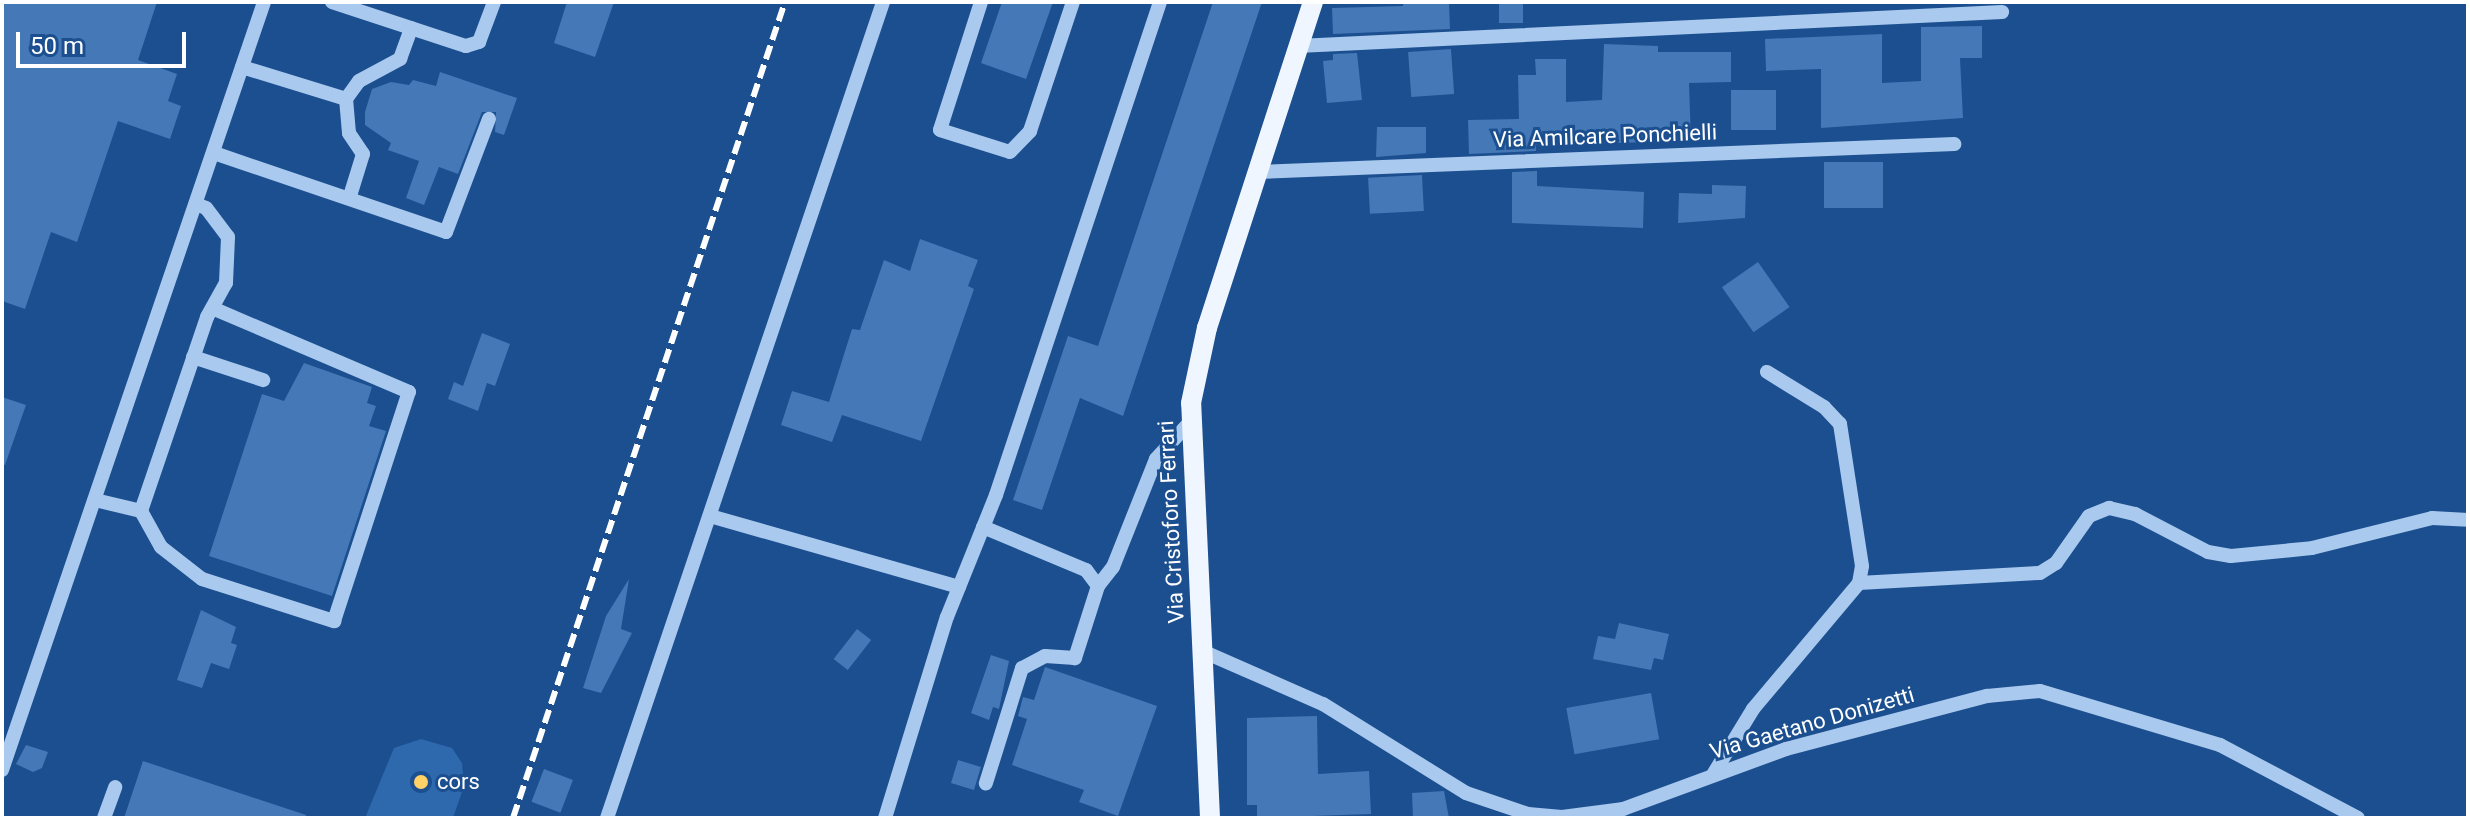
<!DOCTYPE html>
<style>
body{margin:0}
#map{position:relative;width:2470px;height:820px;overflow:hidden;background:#1b4f8f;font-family:Roboto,sans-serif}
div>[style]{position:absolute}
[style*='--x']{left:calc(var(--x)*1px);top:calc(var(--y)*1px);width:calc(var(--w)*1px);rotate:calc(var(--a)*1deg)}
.green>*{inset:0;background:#2e69ad}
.building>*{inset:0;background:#4478b7;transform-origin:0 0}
.minor>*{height:14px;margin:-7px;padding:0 7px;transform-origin:7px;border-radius:7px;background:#a9c9ee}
.major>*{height:20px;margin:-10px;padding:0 10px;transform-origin:10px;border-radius:10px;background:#f0f6ff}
.rail>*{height:6px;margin-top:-3px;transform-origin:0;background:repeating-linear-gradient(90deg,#fff 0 14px,transparent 0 20px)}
.dots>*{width:22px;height:22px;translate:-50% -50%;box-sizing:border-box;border:4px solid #1b4f8f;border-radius:50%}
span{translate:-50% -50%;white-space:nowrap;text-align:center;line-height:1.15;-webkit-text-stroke:6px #1b4f8f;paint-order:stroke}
.street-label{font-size:22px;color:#fff}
.poi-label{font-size:22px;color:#fff}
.left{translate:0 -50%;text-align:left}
.frame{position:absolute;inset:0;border:4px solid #fff;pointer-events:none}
.scale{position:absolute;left:16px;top:32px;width:170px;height:36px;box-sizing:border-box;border:4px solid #fff;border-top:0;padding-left:10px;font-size:24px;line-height:28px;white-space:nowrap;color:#fff;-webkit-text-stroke:6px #1b4f8f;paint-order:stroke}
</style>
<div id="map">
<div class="green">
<i style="clip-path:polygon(421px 739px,452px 748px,462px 763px,464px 786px,453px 818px,365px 818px,394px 748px)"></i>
</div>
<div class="building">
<i style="clip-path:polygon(2px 2px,157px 2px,138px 60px,177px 74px,168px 101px,181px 106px,170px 139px,118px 121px,77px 242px,51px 232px,25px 309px,2px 301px)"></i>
<i style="clip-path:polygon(567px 2px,614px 2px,595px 57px,554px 43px)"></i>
<i style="clip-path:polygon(1002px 2px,1053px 2px,1026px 79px,981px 63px)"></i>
<i style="clip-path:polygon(1213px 2px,1262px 2px,1123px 416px,1080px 398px,1042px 510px,1013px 500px,1068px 336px,1098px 346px)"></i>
<i style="clip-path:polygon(1403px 2px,1449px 2px,1450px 29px,1333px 34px,1332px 8px,1403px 6px)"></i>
<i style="left:1499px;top:2px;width:24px;height:21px"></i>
<i style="clip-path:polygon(1982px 26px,1982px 58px,1960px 58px,1963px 118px,1821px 128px,1821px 69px,1766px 71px,1765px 39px,1882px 34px,1882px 83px,1921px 81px,1921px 27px)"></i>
<i style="clip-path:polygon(1604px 44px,1658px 46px,1658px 52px,1731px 52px,1731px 82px,1689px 83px,1691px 141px,1536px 145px,1536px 151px,1469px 154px,1468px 120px,1519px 119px,1518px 75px,1536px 75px,1535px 59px,1566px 59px,1566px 102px,1602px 100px)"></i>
<i style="left:1451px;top:49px;width:45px;height:43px;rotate:86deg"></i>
<i style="clip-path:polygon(1357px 53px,1362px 100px,1327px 103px,1323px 61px,1333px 60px,1333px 54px)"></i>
<i style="clip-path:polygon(440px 72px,517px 98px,504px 135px,495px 132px,496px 112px,482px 112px,458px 174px,439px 167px,424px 205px,406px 198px,419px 161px,388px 150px,391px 143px,365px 125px,365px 112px,372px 89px,391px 82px,409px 85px,413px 80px,436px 86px)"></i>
<i style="left:1731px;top:90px;width:45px;height:40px"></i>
<i style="clip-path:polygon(1377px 127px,1426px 127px,1426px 153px,1376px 157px)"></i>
<i style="left:1824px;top:162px;width:59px;height:46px"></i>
<i style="clip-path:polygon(1537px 171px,1537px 186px,1644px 192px,1643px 228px,1512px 223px,1512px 172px)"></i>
<i style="left:1422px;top:175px;width:36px;height:54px;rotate:87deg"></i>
<i style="clip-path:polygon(1712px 185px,1746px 186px,1745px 218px,1678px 223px,1679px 193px,1712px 194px)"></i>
<i style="clip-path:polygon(920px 239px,978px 260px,968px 286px,974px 289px,921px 441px,842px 415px,832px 442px,781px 425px,792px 391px,829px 402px,852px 329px,860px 330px,884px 260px,910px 271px)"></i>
<i style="left:1758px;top:262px;width:55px;height:44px;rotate:55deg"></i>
<i style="clip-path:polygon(482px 333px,510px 344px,495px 386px,487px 383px,478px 411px,448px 399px,454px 382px,463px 386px)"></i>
<i style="clip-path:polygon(304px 363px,372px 387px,367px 403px,376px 406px,369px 426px,386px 431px,332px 596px,209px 556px,262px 394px,284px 401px)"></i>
<i style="clip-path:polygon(2px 397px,26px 405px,5px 465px,2px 465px)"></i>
<i style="clip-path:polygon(629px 579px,621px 629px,632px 633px,601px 693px,583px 688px,606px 616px)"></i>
<i style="clip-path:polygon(201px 610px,236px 627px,231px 643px,237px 645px,229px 669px,211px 663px,202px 688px,177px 680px)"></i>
<i style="clip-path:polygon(1619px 623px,1669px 634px,1663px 660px,1654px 658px,1651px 670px,1593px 659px,1598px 636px,1615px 639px)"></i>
<i style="left:857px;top:629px;width:18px;height:38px;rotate:38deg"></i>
<i style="clip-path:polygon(991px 655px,1009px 661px,999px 709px,993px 707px,989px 720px,971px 713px)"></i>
<i style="clip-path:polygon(1045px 667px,1157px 706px,1118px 816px,1079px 802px,1084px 790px,1012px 765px,1027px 719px,1018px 716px,1023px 697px,1034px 700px)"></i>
<i style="left:1651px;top:693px;width:47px;height:86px;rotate:80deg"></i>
<i style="clip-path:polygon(1317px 716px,1318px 774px,1369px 771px,1371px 814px,1257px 818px,1257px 805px,1247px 805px,1247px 718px)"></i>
<i style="clip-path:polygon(26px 745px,48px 752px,42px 768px,33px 772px,16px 764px)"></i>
<i style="left:958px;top:760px;width:24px;height:24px;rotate:17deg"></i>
<i style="clip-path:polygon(143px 761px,306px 815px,306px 818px,124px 818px)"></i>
<i style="left:544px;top:769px;width:31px;height:35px;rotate:21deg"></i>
<i style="clip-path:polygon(1444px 791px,1449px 818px,1413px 818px,1412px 793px)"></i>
</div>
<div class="minor">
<i style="--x:332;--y:2;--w:141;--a:18.2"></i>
<i style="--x:466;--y:46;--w:14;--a:-17"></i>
<i style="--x:479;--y:42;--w:43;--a:-69.4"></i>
<i style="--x:981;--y:2;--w:134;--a:107.8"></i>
<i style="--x:940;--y:130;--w:73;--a:17.4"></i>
<i style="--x:1010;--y:152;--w:29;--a:-46"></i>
<i style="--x:1030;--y:131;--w:136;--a:-71.6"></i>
<i style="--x:1298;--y:46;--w:705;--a:-2.76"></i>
<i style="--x:242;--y:67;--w:109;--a:17.1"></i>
<i style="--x:214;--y:153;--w:245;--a:18.8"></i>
<i style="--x:446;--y:232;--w:121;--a:-69.2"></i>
<i style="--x:1258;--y:172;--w:697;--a:-2.3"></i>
<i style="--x:350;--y:196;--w:44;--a:-72.8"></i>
<i style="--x:363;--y:154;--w:25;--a:-124"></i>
<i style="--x:349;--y:133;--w:34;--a:-95"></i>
<i style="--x:346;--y:99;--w:22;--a:-54"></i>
<i style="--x:359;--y:81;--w:47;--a:-28.2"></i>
<i style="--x:400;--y:59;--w:33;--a:-70"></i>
<i style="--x:193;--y:357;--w:74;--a:18.2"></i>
<i style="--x:95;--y:500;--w:47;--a:13.4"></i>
<i style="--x:141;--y:511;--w:205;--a:-71.2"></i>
<i style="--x:207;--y:317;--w:39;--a:-61"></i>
<i style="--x:226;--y:283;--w:46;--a:-87.5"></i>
<i style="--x:228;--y:237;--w:36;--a:-127"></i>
<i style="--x:206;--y:208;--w:11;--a:-158"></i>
<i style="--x:141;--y:511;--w:41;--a:60.9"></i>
<i style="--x:161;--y:547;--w:52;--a:38"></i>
<i style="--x:202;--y:579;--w:139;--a:17.7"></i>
<i style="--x:334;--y:621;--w:241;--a:-71.9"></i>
<i style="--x:409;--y:392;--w:214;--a:-156.9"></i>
<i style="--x:710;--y:516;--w:259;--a:15.9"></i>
<i style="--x:983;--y:527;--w:112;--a:22.7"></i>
<i style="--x:1086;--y:570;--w:20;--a:53"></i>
<i style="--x:1098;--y:586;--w:76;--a:107.7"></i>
<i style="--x:1075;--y:658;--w:30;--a:-176"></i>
<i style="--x:1045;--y:656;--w:26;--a:152"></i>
<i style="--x:1022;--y:668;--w:121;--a:107.4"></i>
<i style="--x:1859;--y:583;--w:181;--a:-3.2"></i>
<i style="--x:2040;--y:573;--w:19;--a:-32"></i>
<i style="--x:2056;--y:563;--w:57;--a:-54.9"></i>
<i style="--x:2089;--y:516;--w:22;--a:-22"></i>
<i style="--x:2109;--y:508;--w:27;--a:13"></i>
<i style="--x:2135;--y:514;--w:82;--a:27.5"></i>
<i style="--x:2208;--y:552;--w:23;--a:10"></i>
<i style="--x:2231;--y:556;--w:81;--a:-5.6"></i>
<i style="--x:2312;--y:548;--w:124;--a:-14"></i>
<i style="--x:2432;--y:518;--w:36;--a:3"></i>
<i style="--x:1098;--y:586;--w:24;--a:-52"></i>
<i style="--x:1113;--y:567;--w:116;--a:-68.3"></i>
<i style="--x:1156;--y:459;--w:49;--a:-47.5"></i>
<i style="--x:1202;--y:651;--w:132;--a:23.7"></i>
<i style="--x:1323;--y:704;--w:168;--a:31.9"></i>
<i style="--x:1466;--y:793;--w:65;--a:18.7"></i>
<i style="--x:1528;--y:814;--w:34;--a:5"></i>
<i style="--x:1562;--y:817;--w:62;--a:-7.5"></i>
<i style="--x:1623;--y:809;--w:174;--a:-20.2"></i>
<i style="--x:1786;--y:749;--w:208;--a:-14.8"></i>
<i style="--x:1987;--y:696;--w:53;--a:-5.4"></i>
<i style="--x:2040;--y:691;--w:188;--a:16.7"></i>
<i style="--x:2220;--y:745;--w:156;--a:27.9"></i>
<i style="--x:2;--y:770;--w:811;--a:-71.16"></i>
<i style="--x:1714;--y:773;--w:75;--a:-58.6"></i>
<i style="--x:1753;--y:709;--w:165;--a:-49.9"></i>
<i style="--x:1859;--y:583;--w:17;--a:-80"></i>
<i style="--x:1862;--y:566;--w:144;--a:-98.8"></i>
<i style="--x:1840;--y:424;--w:23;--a:-133"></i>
<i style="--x:1824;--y:407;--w:67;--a:-148.4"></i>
<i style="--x:104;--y:818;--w:33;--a:-70"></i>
<i style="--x:607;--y:818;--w:861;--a:-71.31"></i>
<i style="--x:885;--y:818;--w:210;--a:-72.9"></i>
<i style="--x:947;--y:617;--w:131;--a:-68.1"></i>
<i style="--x:996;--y:495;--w:520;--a:-71.6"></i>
</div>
<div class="major">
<i style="--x:1210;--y:818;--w:415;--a:-92.6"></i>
<i style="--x:1191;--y:403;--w:77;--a:-78"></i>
<i style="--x:1207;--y:328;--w:343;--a:-72"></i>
</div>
<div class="rail">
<i style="--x:513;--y:818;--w:860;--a:-71.57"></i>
</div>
<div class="dots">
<i style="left:421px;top:782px;background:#ffd166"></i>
</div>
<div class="street-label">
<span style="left:1605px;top:136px;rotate:-2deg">Via Amilcare Ponchielli</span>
<span style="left:1171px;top:522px;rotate:-93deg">Via Cristoforo Ferrari</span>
<span style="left:1812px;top:723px;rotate:-16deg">Via Gaetano Donizetti</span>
</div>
<div class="poi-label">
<span class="left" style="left:437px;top:782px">cors</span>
</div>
<div class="frame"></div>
<div class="scale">50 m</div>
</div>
